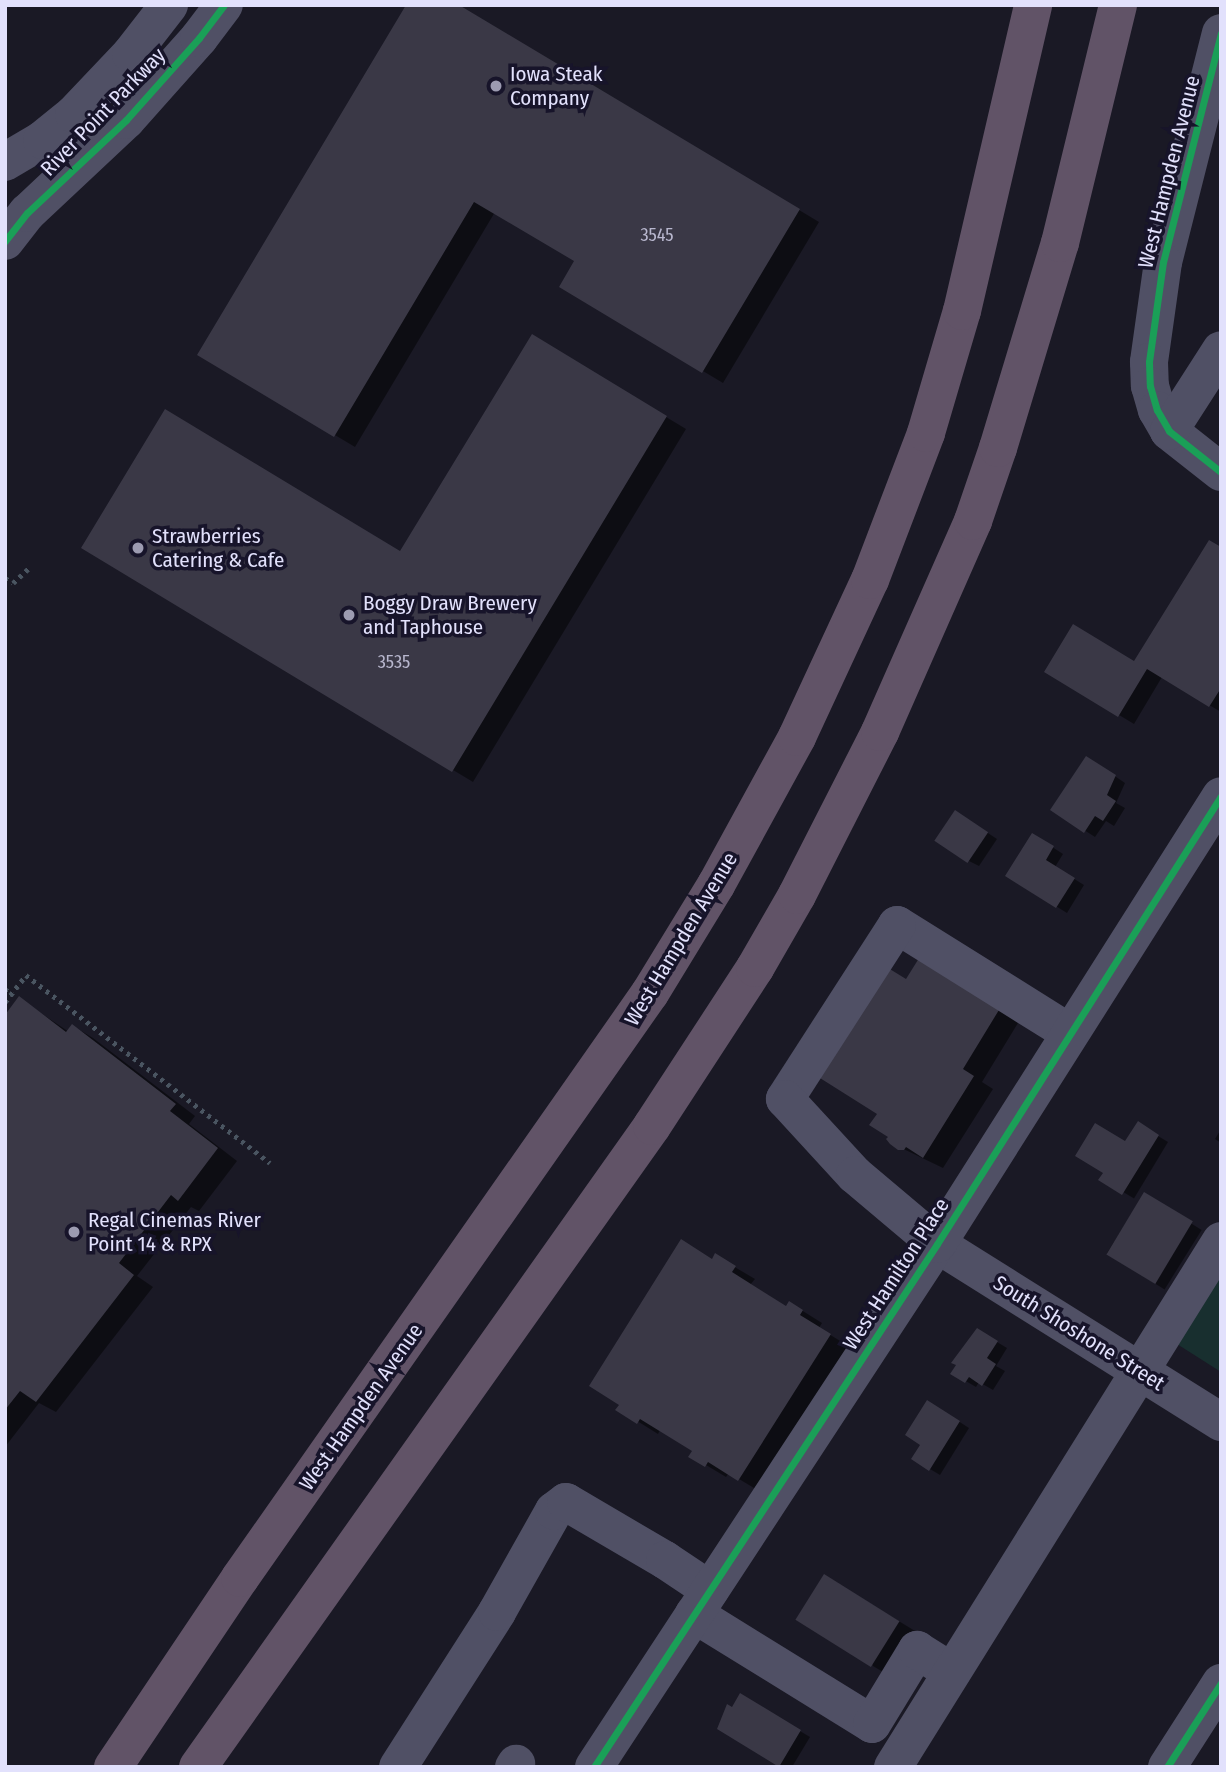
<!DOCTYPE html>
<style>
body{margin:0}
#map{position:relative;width:1226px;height:1772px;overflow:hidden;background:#1a1925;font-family:"Fira Sans Condensed",sans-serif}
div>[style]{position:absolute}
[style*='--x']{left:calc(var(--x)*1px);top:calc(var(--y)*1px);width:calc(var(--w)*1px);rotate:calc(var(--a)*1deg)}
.green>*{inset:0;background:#182f2f}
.shadow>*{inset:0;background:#0007;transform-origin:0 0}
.building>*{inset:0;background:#3a3846;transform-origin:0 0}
.path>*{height:4.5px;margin-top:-2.25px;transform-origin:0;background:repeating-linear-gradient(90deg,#4a5561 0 3.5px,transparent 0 8.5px)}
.minor>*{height:38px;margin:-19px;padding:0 19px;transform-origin:19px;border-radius:19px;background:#505065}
.highway>*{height:38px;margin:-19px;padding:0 19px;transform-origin:19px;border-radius:19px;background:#615367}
.cycleway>*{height:7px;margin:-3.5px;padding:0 3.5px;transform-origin:3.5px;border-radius:3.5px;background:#1a9f57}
.dots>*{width:19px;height:19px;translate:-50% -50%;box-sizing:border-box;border:4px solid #17142a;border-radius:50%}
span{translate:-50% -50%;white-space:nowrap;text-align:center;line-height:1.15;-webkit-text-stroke:7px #17142a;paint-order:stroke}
.number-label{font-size:18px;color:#b8b7ce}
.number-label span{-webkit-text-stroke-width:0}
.poi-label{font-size:21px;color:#e2e1fc}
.left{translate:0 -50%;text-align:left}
.street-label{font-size:21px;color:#e2e1fc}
.frame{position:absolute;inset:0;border:7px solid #e2e1fc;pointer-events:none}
</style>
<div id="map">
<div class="green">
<i style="clip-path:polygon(1221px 1252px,1221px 1372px,1166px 1337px)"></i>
</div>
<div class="shadow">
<i style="clip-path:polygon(457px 5px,819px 222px,723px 383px,561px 286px,577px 260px,495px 212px,355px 447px,199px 354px)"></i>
<i style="clip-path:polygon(552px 348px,686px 429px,473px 782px,83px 547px,401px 553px)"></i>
<i style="clip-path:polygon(1221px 548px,1221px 712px,1162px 677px,1134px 724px,1046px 671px,1135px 664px)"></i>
<i style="clip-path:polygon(1097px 764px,1125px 783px,1116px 803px,1125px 808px,1114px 826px,1106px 821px,1095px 837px,1053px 810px)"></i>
<i style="clip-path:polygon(965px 818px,997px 839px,979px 866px,969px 861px)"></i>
<i style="clip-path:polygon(1043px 841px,1063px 854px,1055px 867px,1084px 885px,1067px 913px,1007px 876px)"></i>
<i style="clip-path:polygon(907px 980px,1021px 1018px,982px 1082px,993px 1089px,943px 1168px,891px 1143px,891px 1136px,879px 1113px)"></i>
<i style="clip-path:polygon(20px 999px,69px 1032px,73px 1026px,93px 1038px,195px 1116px,189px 1124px,237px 1161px,199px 1211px,191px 1207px,137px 1276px,153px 1287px,56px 1412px,39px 1403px,5px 1447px,5px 1018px)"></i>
<i style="left:1138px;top:1124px;width:35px;height:66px;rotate:31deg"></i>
<i style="clip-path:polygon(1221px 1129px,1221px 1143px,1215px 1139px)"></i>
<i style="left:1144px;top:1194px;width:68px;height:70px;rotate:32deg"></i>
<i style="clip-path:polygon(716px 1256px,755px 1279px,750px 1285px,787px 1308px,790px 1303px,822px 1323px,819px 1328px,850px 1347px,759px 1491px,729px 1473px,726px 1477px,691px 1456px,694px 1451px,660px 1430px,658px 1434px,618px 1409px)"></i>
<i style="clip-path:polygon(987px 1336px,1007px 1348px,996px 1366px,1005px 1371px,993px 1390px,979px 1382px,976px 1387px,952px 1373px)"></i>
<i style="clip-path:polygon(938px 1408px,969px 1428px,940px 1475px,930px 1469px,922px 1444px)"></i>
<i style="clip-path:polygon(840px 1585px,915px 1631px,888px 1675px,873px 1666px)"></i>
<i style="clip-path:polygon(741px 1696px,810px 1737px,792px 1767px,781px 1767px,720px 1729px)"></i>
</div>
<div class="building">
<i style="clip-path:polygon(406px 5px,459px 5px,800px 209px,702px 373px,559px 287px,574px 261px,474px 202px,334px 437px,197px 355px)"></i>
<i style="clip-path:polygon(532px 334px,667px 416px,452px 772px,81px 548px,165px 409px,400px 551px)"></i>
<i style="clip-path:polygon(1209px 540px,1221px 547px,1221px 688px,1209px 707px,1147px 669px,1118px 717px,1044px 672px,1073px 624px,1134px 661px)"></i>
<i style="clip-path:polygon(1086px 756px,1116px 775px,1107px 795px,1116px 801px,1103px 821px,1095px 816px,1084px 833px,1050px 810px)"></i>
<i style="left:955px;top:810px;width:40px;height:37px;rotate:34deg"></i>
<i style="clip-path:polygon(1032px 833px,1054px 846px,1046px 860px,1075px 878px,1056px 908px,1005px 876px)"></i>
<i style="clip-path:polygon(921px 955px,1002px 1005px,963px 1069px,974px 1076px,923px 1158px,906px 1147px,904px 1150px,898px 1150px,890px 1144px,886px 1139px,888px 1137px,869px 1125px,877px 1114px,812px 1073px,880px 963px,906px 979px)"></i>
<i style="clip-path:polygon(19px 996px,66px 1032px,72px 1024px,176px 1104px,170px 1111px,218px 1148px,178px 1201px,171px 1195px,119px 1263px,134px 1275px,36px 1402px,20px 1391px,5px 1410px,5px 1015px)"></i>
<i style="clip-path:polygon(1138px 1121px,1159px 1135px,1122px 1195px,1098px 1180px,1103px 1173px,1075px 1156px,1095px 1123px,1125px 1141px)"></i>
<i style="left:1144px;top:1192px;width:57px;height:73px;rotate:31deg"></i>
<i style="clip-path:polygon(681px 1239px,712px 1259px,715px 1253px,736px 1266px,732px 1272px,786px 1306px,789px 1301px,803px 1310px,800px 1315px,831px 1334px,738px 1481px,708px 1462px,705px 1467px,688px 1457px,692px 1451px,640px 1419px,637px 1424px,615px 1410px,619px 1405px,589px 1386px)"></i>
<i style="clip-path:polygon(977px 1328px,998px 1341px,987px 1358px,996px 1364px,982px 1386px,969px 1377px,965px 1383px,950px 1374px,956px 1365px,951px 1363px)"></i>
<i style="clip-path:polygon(927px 1400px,960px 1421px,929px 1471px,911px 1459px,920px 1445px,905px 1435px)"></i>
<i style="left:824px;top:1574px;width:89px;height:54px;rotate:32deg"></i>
<i style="clip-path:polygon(740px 1693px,801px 1730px,779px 1767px,717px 1729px,727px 1704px,732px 1707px)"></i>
</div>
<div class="path">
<i style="--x:5;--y:578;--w:9;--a:32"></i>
<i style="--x:13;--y:583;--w:22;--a:-43"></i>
<i style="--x:5;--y:989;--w:9;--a:36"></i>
<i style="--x:5;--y:1002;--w:34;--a:-52"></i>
<i style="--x:26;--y:975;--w:308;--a:37.6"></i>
</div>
<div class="minor">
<i style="--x:1221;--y:33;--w:236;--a:104.2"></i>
<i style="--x:1163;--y:262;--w:101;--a:98"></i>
<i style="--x:1149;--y:362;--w:24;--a:88"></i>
<i style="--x:1150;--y:386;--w:25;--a:74"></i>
<i style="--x:1157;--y:410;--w:24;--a:60"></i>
<i style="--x:1169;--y:431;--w:66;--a:38.3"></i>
<i style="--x:5;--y:162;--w:43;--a:-30.7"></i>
<i style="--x:42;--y:140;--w:41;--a:-39.1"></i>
<i style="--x:74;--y:114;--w:83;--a:-46.5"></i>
<i style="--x:131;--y:54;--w:62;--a:-52.2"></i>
<i style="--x:5;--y:241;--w:36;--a:-52"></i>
<i style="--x:27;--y:213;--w:136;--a:-43.2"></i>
<i style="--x:126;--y:120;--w:110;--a:-48.3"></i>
<i style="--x:199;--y:38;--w:41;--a:-52.9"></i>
<i style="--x:1169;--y:431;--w:96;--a:-57.3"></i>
<i style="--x:1070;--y:1033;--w:204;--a:-148"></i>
<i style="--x:897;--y:925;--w:207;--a:122.8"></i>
<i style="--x:785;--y:1099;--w:103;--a:47.4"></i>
<i style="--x:855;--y:1175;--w:107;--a:40.1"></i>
<i style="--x:937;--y:1244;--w:335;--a:32.1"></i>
<i style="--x:694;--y:1614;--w:209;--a:31.7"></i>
<i style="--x:872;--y:1724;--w:87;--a:-58.7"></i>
<i style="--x:917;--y:1650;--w:41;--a:32.2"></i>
<i style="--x:398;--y:1767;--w:184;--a:-57.4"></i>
<i style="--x:497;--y:1612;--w:116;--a:-60.6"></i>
<i style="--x:554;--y:1511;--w:15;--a:-37"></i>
<i style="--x:566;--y:1502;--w:115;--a:30.4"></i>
<i style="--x:665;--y:1560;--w:54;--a:33.7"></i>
<i style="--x:514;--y:1767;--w:4;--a:-56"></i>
<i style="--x:594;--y:1767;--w:625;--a:-56.74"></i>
<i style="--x:937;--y:1244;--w:530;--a:-57.63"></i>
<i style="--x:893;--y:1767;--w:620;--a:-58.05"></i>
<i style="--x:1167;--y:1767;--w:100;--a:-57.3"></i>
</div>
<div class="highway">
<i style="--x:113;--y:1767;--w:228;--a:-56.1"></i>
<i style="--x:240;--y:1578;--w:714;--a:-54.98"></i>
<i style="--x:650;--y:993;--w:127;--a:-58.6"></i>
<i style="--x:716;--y:885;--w:169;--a:-61.3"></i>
<i style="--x:797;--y:737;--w:173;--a:-65.1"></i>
<i style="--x:870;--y:580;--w:157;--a:-69.1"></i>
<i style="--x:926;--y:433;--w:127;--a:-73.6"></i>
<i style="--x:962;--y:311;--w:314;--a:-76.9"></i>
<i style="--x:198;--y:1767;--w:785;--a:-54.69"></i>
<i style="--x:652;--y:1126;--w:189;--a:-56.9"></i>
<i style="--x:755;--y:968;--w:84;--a:-60.1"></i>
<i style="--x:797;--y:895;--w:183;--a:-63"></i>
<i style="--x:880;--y:732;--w:231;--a:-66.2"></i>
<i style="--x:973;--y:521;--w:77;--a:-71.1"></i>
<i style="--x:998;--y:448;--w:214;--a:-73.2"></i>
<i style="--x:1060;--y:243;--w:245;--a:-76.3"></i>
</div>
<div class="cycleway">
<i style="--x:1221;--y:33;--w:236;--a:104.2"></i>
<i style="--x:1163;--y:262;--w:101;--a:98"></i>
<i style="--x:1149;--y:362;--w:24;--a:88"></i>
<i style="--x:1150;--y:386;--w:25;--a:74"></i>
<i style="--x:1157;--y:410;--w:24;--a:60"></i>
<i style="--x:1169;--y:431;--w:66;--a:38.3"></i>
<i style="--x:5;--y:241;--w:36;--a:-52"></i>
<i style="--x:27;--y:213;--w:136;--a:-43.2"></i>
<i style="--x:126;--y:120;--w:110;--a:-48.3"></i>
<i style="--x:199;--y:38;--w:41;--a:-52.9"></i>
<i style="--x:594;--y:1767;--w:625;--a:-56.74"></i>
<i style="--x:937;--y:1244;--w:530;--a:-57.63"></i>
<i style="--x:1167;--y:1767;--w:100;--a:-57.3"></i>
</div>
<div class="dots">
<i style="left:496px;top:86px;background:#9c9bb1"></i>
<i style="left:138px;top:548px;background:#9c9bb1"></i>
<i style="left:349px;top:615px;background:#9c9bb1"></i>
<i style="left:74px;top:1232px;background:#9c9bb1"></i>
</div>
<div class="number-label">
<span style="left:657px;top:235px">3545</span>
<span style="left:394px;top:662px">3535</span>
</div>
<div class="poi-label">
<span class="left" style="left:510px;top:86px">Iowa Steak<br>Company</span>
<span class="left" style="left:152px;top:548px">Strawberries<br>Catering &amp; Cafe</span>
<span class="left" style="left:363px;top:615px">Boggy Draw Brewery<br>and Taphouse</span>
<span class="left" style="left:88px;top:1232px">Regal Cinemas River<br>Point 14 &amp; RPX</span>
</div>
<div class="street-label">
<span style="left:103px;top:112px;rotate:-46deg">River Point Parkway</span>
<span style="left:1169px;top:172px;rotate:-76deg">West Hampden Avenue</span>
<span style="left:681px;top:939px;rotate:-59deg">West Hampden Avenue</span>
<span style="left:896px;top:1274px;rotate:-57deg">West Hamilton Place</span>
<span style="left:1079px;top:1333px;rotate:32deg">South Shoshone Street</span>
<span style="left:361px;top:1407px;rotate:-55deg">West Hampden Avenue</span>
</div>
<div class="frame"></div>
</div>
